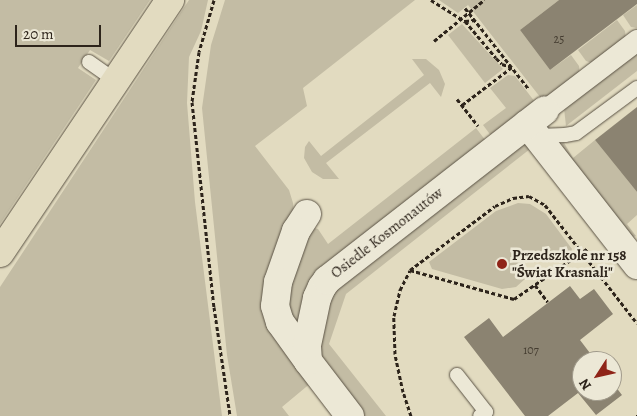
<!DOCTYPE html>
<meta charset="utf-8">
<style>
body{margin:0}
#map{position:relative;width:637px;height:416px;overflow:hidden;background:#e2dbc0;font-family:Alegreya,serif}
div>[style]{position:absolute}
[style*='--x']{left:calc(var(--x)*1px);top:calc(var(--y)*1px);width:calc(var(--w)*1px);rotate:calc(var(--a)*1deg)}
.green>*{inset:0;background:#c3bca4}
.building>*{inset:0;background:#8b8371}
.path>*{height:3px;margin-top:-1.5px;transform-origin:0;background:repeating-linear-gradient(90deg,#2d241b 0 4px,transparent 0 6.5px)}
.roads{filter:drop-shadow(0 0 1px #5a5244) drop-shadow(0 0 1px #5a5244)}
.service>*{height:14px;margin:-7px;padding:0 7px;transform-origin:7px;border-radius:7px;background:#ece8d6}
.pedestrian>*{height:21px;margin:-10.5px;padding:0 10.5px;transform-origin:10.5px;border-radius:10.5px;background:#ece8d6}
.minor>*{height:28px;margin:-14px;padding:0 14px;transform-origin:14px;border-radius:14px;background:#ece8d6}
.primary>*{height:28px;margin:-14px;padding:0 14px;transform-origin:14px;border-radius:14px;background:#e2dbc0}
.dots>*{width:14px;height:14px;translate:-50% -50%;box-sizing:border-box;border:2px solid #ece8d6;border-radius:50%}
span{translate:-50% -50%;white-space:nowrap;text-align:center;line-height:1.15;-webkit-text-stroke:5px #ece8d6;paint-order:stroke}
.number-label{font-size:12px;color:#443c30}
.number-label span{-webkit-text-stroke-width:0}
.street-label{font-size:15px;color:#2d241b}
.poi-label{font-size:15px;color:#2d241b;font-weight:700}
.left{translate:0 -50%;text-align:left}
.north{position:absolute;left:572px;top:351px;width:50px;height:50px;box-sizing:border-box;background:#ece8d6;border:1px solid #a09a8b;border-radius:50%;rotate:235deg;font-size:14px;font-weight:700;line-height:20px;text-align:center;color:#2d241b}
.north::after{content:'';display:block;margin:auto;width:18px;height:22px;background:#8f2418;clip-path:polygon(50% 0,100% 100%,50% 72%,0 100%)}
.scale{position:absolute;left:15px;top:25px;width:86px;height:22px;box-sizing:border-box;border:2px solid #2d241b;border-top:0;padding-left:6px;font-size:15px;line-height:18px;white-space:nowrap;color:#2d241b;-webkit-text-stroke:4px #ece8d6;paint-order:stroke}
</style>
<div id="map">
<div class="green">
<i style="clip-path:polygon(0 0,150px 0,109px 61px,90px 50px,78px 68px,96px 80px,0 224px)"></i>
<i style="clip-path:polygon(189px 0,208px 0,201px 31px,189px 57px,187px 103px,195px 202px,222px 416px,0 416px,0 287px)"></i>
<i style="clip-path:polygon(225px 0,415px 0,303px 88px,307px 106px,255px 146px,289px 190px,293px 203px,294px 213px,268px 287px,312px 382px,282px 407px,289px 416px,237px 416px,227px 355px,202px 108px,211px 45px)"></i>
<i style="clip-path:polygon(439px 0,559px 0,520px 30px,550px 70px,571px 55px,579px 66px,580px 76px,547px 101px,540px 97px,468px 5px,458px 13px)"></i>
<i style="clip-path:polygon(637px 5px,637px 28px,631px 27px,623px 15px)"></i>
<i style="clip-path:polygon(617px 20px,625px 31px,626px 40px,595px 64px,586px 61px,578px 50px)"></i>
<i style="clip-path:polygon(462px 24px,503px 69px,485px 83px,448px 35px)"></i>
<i style="clip-path:polygon(637px 52px,637px 71px,566px 126px,564px 108px)"></i>
<i style="clip-path:polygon(412px 59px,426px 59px,439px 70px,445px 84px,441px 97px,430px 83px,326px 163px,339px 179px,323px 179px,312px 172px,304px 158px,305px 147px,309px 141px,321px 156px,424px 75px)"></i>
<i style="clip-path:polygon(508px 75px,515px 76px,535px 102px,495px 141px,483px 125px,506px 108px,490px 88px)"></i>
<i style="clip-path:polygon(476px 128px,489px 145px,316px 278px,302px 338px,289px 318px,284px 296px,307px 232px,314px 228px,318px 229px,328px 244px)"></i>
<i style="clip-path:polygon(595px 140px,637px 192px,637px 215px,627px 224px,636px 236px,630px 238px,567px 158px,562px 144px,563px 141px,573px 158px)"></i>
<i style="clip-path:polygon(518px 144px,537px 147px,530px 149px,346px 294px,329px 344px,386px 416px,361px 416px,317px 352px,329px 291px)"></i>
<i style="clip-path:polygon(518px 203px,530px 204px,546px 214px,572px 249px,569px 256px,553px 259px,530px 255px,521px 261px,520px 271px,525px 279px,516px 287px,502px 289px,432px 269px,429px 262px,496px 211px)"></i>
</div>
<div class="building">
<i style="clip-path:polygon(559px 0,637px 0,637px 4px,550px 70px,520px 30px)"></i>
<i style="clip-path:polygon(637px 107px,637px 192px,595px 140px)"></i>
<i style="clip-path:polygon(570px 286px,580px 299px,594px 289px,613px 314px,580px 340px,596px 361px,582px 361px,582px 391px,612px 391px,612px 382px,622px 395px,596px 415px,578px 393px,548px 416px,525px 416px,464px 337px,489px 318px,503px 337px)"></i>
</div>
<div class="path">
<i style="--x:214;--y:0;--w:54;--a:106.1"></i>
<i style="--x:199;--y:52;--w:50;--a:98"></i>
<i style="--x:192;--y:102;--w:206;--a:83.9"></i>
<i style="--x:214;--y:307;--w:110;--a:81.6"></i>
<i style="--x:431;--y:0;--w:40;--a:32"></i>
<i style="--x:465;--y:21;--w:11;--a:-5"></i>
<i style="--x:465;--y:8;--w:102;--a:51.8"></i>
<i style="--x:465;--y:21;--w:48;--a:50"></i>
<i style="--x:496;--y:58;--w:8;--a:45"></i>
<i style="--x:502;--y:64;--w:9;--a:18"></i>
<i style="--x:434;--y:41;--w:65;--a:-39.4"></i>
<i style="--x:457;--y:99;--w:34;--a:52"></i>
<i style="--x:462;--y:105;--w:63;--a:-37.2"></i>
<i style="--x:410;--y:270;--w:108;--a:15.6"></i>
<i style="--x:514;--y:299;--w:90;--a:-34.6"></i>
<i style="--x:535;--y:285;--w:21;--a:53"></i>
<i style="--x:411;--y:416;--w:25;--a:-108"></i>
<i style="--x:403;--y:392;--w:39;--a:-102"></i>
<i style="--x:395;--y:354;--w:38;--a:-92"></i>
<i style="--x:394;--y:316;--w:27;--a:-77"></i>
<i style="--x:400;--y:290;--w:22;--a:-63"></i>
<i style="--x:410;--y:270;--w:106;--a:-37"></i>
<i style="--x:495;--y:206;--w:20;--a:-24"></i>
<i style="--x:513;--y:198;--w:16;--a:-7"></i>
<i style="--x:529;--y:196;--w:18;--a:29"></i>
<i style="--x:545;--y:205;--w:150;--a:52.1"></i>
<i style="--x:636;--y:416;--w:1;--a:0"></i>
</div>
<div class="roads">
<div class="service">
<i style="--x:89;--y:62;--w:33;--a:35"></i>
<i style="--x:537;--y:136;--w:28;--a:-2"></i>
<i style="--x:565;--y:135;--w:11;--a:-10"></i>
<i style="--x:576;--y:133;--w:76;--a:-36.4"></i>
<i style="--x:457;--y:375;--w:47;--a:51.9"></i>
<i style="--x:486;--y:412;--w:7;--a:146"></i>
</div>
<div class="pedestrian">
<i style="--x:545;--y:110;--w:116;--a:-37.3"></i>
</div>
<div class="minor">
<i style="--x:527;--y:124;--w:179;--a:52"></i>
<i style="--x:307;--y:214;--w:20;--a:123"></i>
<i style="--x:296;--y:231;--w:54;--a:109.4"></i>
<i style="--x:278;--y:282;--w:24;--a:97"></i>
<i style="--x:275;--y:306;--w:17;--a:73"></i>
<i style="--x:280;--y:322;--w:48;--a:54.3"></i>
<i style="--x:350;--y:416;--w:69;--a:-127.4"></i>
<i style="--x:308;--y:361;--w:16;--a:-94"></i>
<i style="--x:307;--y:345;--w:48;--a:-78"></i>
<i style="--x:317;--y:298;--w:12;--a:-66"></i>
<i style="--x:322;--y:287;--w:9;--a:-54"></i>
<i style="--x:327;--y:280;--w:276;--a:-37.9"></i>
</div>
<div class="primary">
<i style="--x:0;--y:253;--w:305;--a:-56.1"></i>
</div>
</div>
<div class="dots">
<i style="left:502px;top:264px;background:#8f2418"></i>
</div>
<div class="number-label">
<span style="left:559px;top:40px">25</span>
<span style="left:531px;top:351px">107</span>
</div>
<div class="street-label">
<span style="left:387px;top:233px;rotate:-38deg">Osiedle Kosmonautów</span>
</div>
<div class="poi-label">
<span class="left" style="left:512px;top:264px">Przedszkole nr 158<br>"Świat Krasnali"</span>
</div>
<div class="north">N</div>
<div class="scale">20 m</div>
</div>
